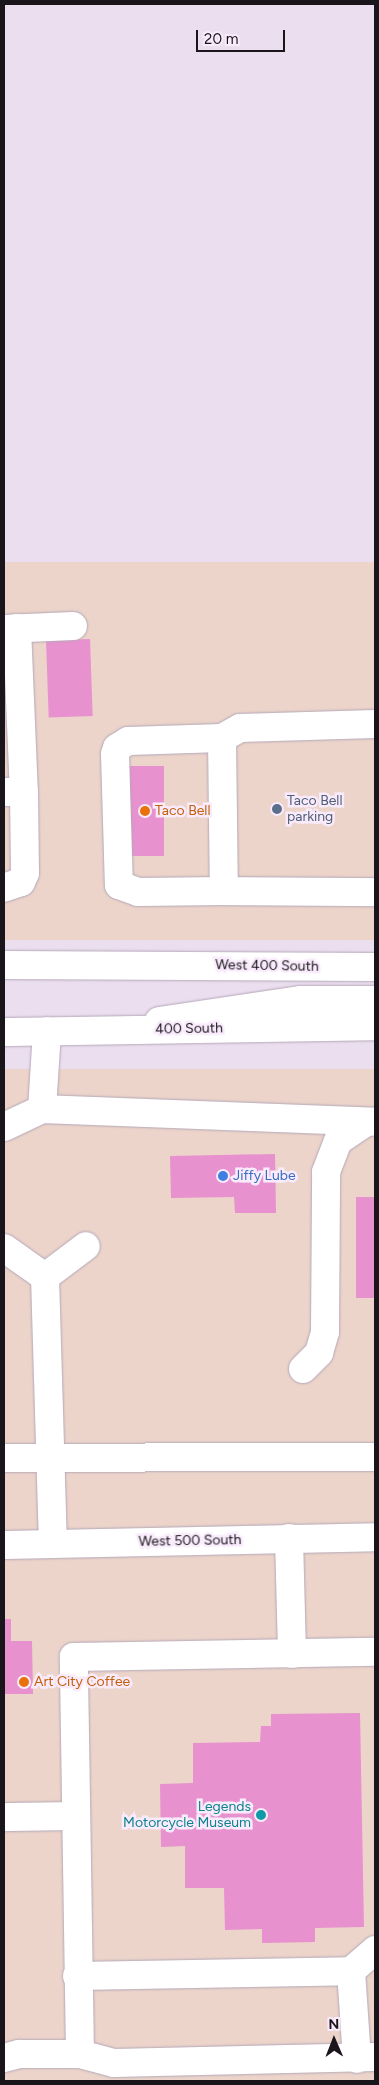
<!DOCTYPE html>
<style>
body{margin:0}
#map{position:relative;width:379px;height:2085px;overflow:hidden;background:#ebdeef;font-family:Figtree,sans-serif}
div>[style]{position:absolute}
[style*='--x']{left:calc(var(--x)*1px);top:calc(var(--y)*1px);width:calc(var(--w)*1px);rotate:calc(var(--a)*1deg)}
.commercial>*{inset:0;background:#ecd4ca;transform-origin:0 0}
.building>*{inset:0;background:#e791ce;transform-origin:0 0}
.roads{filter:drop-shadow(0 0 1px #b4a8b8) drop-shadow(0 0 1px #b4a8b8)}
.minor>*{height:28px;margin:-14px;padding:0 14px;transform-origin:14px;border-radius:14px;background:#fff}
.major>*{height:28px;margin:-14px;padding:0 14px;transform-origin:14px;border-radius:14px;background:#fff}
.dots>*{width:14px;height:14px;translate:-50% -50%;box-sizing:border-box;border:2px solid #f9ebfc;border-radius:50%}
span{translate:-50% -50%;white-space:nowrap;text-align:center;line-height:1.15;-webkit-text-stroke:5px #f9ebfc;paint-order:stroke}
.service-label{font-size:14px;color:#4e5e75}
.left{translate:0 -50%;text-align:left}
.food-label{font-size:14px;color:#c56008}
.street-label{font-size:14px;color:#1a151b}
.shop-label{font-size:14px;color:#366cbe}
.culture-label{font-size:14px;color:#0d838f}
.right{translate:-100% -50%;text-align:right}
.frame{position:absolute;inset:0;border:5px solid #1a151b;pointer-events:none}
.north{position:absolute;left:309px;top:2015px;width:50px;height:50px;-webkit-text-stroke:4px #f9ebfc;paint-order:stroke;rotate:359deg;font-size:14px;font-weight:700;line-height:20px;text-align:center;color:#1a151b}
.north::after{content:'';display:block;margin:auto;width:18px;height:22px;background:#1a151b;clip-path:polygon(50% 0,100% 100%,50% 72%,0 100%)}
.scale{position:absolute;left:196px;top:30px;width:89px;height:22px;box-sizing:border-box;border:2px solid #1a151b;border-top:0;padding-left:6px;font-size:15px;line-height:18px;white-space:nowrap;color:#1a151b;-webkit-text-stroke:4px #f9ebfc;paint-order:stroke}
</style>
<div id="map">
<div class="commercial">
<i style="left:375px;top:562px;width:378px;height:371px;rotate:90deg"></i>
<i style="left:375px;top:1069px;width:1012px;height:371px;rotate:90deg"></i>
</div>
<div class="building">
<i style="left:90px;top:639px;width:77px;height:44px;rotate:88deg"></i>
<i style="left:126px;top:766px;width:38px;height:90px"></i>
<i style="clip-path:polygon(275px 1154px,276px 1213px,235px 1213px,234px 1197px,171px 1198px,170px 1156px)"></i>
<i style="left:356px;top:1197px;width:19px;height:101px"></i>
<i style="clip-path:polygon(4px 1619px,11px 1619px,11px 1641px,32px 1641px,33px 1694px,4px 1694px)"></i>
<i style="clip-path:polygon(360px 1713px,364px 1927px,315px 1928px,315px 1942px,262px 1943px,262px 1929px,225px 1930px,224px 1888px,185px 1888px,185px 1846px,161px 1847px,160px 1784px,193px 1783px,193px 1743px,260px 1742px,261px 1726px,271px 1726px,271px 1714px)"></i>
</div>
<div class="roads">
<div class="minor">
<i style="--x:17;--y:628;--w:164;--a:87.6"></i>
<i style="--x:4;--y:629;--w:69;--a:-2.5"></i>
<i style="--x:375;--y:724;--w:135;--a:178.3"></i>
<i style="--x:240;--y:728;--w:21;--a:151"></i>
<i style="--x:222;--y:738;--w:153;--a:89.3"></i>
<i style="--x:224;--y:891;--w:151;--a:0.4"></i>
<i style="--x:222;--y:738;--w:94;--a:178.2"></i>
<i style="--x:128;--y:741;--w:13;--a:148"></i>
<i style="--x:117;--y:748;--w:6;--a:108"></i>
<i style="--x:115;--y:754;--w:131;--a:88.3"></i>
<i style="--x:119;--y:885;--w:20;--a:20"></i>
<i style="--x:138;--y:892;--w:86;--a:-0.7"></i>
<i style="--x:4;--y:792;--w:20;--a:0"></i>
<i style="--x:24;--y:792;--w:81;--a:89.3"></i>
<i style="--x:25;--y:873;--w:10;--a:114"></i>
<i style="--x:21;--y:882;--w:18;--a:161"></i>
<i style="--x:159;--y:1021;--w:144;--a:-8.4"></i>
<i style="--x:301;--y:1000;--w:74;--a:0"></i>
<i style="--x:42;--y:1109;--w:78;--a:-86.3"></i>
<i style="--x:4;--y:1127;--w:42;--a:-25.3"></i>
<i style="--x:42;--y:1109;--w:333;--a:2.2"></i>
<i style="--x:4;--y:1248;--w:50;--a:35.3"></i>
<i style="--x:45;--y:1277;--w:267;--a:88.3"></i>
<i style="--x:45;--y:1277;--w:51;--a:-37.1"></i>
<i style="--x:303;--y:1369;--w:23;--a:-45"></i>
<i style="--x:319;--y:1353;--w:22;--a:-74"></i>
<i style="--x:325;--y:1332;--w:160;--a:-89.6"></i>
<i style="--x:326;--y:1172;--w:33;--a:-69"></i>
<i style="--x:338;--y:1141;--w:32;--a:-34"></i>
<i style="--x:4;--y:1458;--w:371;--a:-0.2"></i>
<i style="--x:289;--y:1538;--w:116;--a:88.5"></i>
<i style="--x:4;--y:1545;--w:371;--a:-1.2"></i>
<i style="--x:4;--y:1817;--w:71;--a:-0.8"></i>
<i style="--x:351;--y:1971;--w:88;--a:86.1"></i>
<i style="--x:77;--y:1976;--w:274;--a:-1"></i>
<i style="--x:351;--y:1971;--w:32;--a:-41"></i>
<i style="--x:80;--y:2054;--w:35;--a:15"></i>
<i style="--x:114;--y:2063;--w:261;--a:-1.3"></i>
<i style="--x:4;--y:2058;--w:16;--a:-15"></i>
<i style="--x:19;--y:2054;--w:61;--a:0"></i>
<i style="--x:80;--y:2054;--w:397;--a:-90.9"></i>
<i style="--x:74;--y:1657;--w:301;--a:-1"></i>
</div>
<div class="major">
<i style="--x:4;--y:965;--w:371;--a:0.3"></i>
<i style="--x:4;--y:1032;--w:371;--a:-0.9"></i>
</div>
</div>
<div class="dots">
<i style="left:277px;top:809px;background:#5c6f8a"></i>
<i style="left:145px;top:811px;background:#e8710a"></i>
<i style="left:223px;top:1176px;background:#3f7fe0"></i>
<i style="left:24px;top:1682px;background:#e8710a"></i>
<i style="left:261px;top:1815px;background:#0f9aa8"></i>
</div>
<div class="service-label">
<span class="left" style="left:287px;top:809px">Taco Bell<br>parking</span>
</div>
<div class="food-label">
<span class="left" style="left:155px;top:811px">Taco Bell</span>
<span class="left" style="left:34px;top:1682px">Art City Coffee</span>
</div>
<div class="street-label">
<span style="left:267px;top:966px;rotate:1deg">West 400 South</span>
<span style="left:189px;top:1029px;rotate:-1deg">400 South</span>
<span style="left:190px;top:1541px;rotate:-1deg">West 500 South</span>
</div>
<div class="shop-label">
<span class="left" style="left:233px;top:1176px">Jiffy Lube</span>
</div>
<div class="culture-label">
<span class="right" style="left:251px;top:1815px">Legends<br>Motorcycle Museum</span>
</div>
<div class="frame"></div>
<div class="north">N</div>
<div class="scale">20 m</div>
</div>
